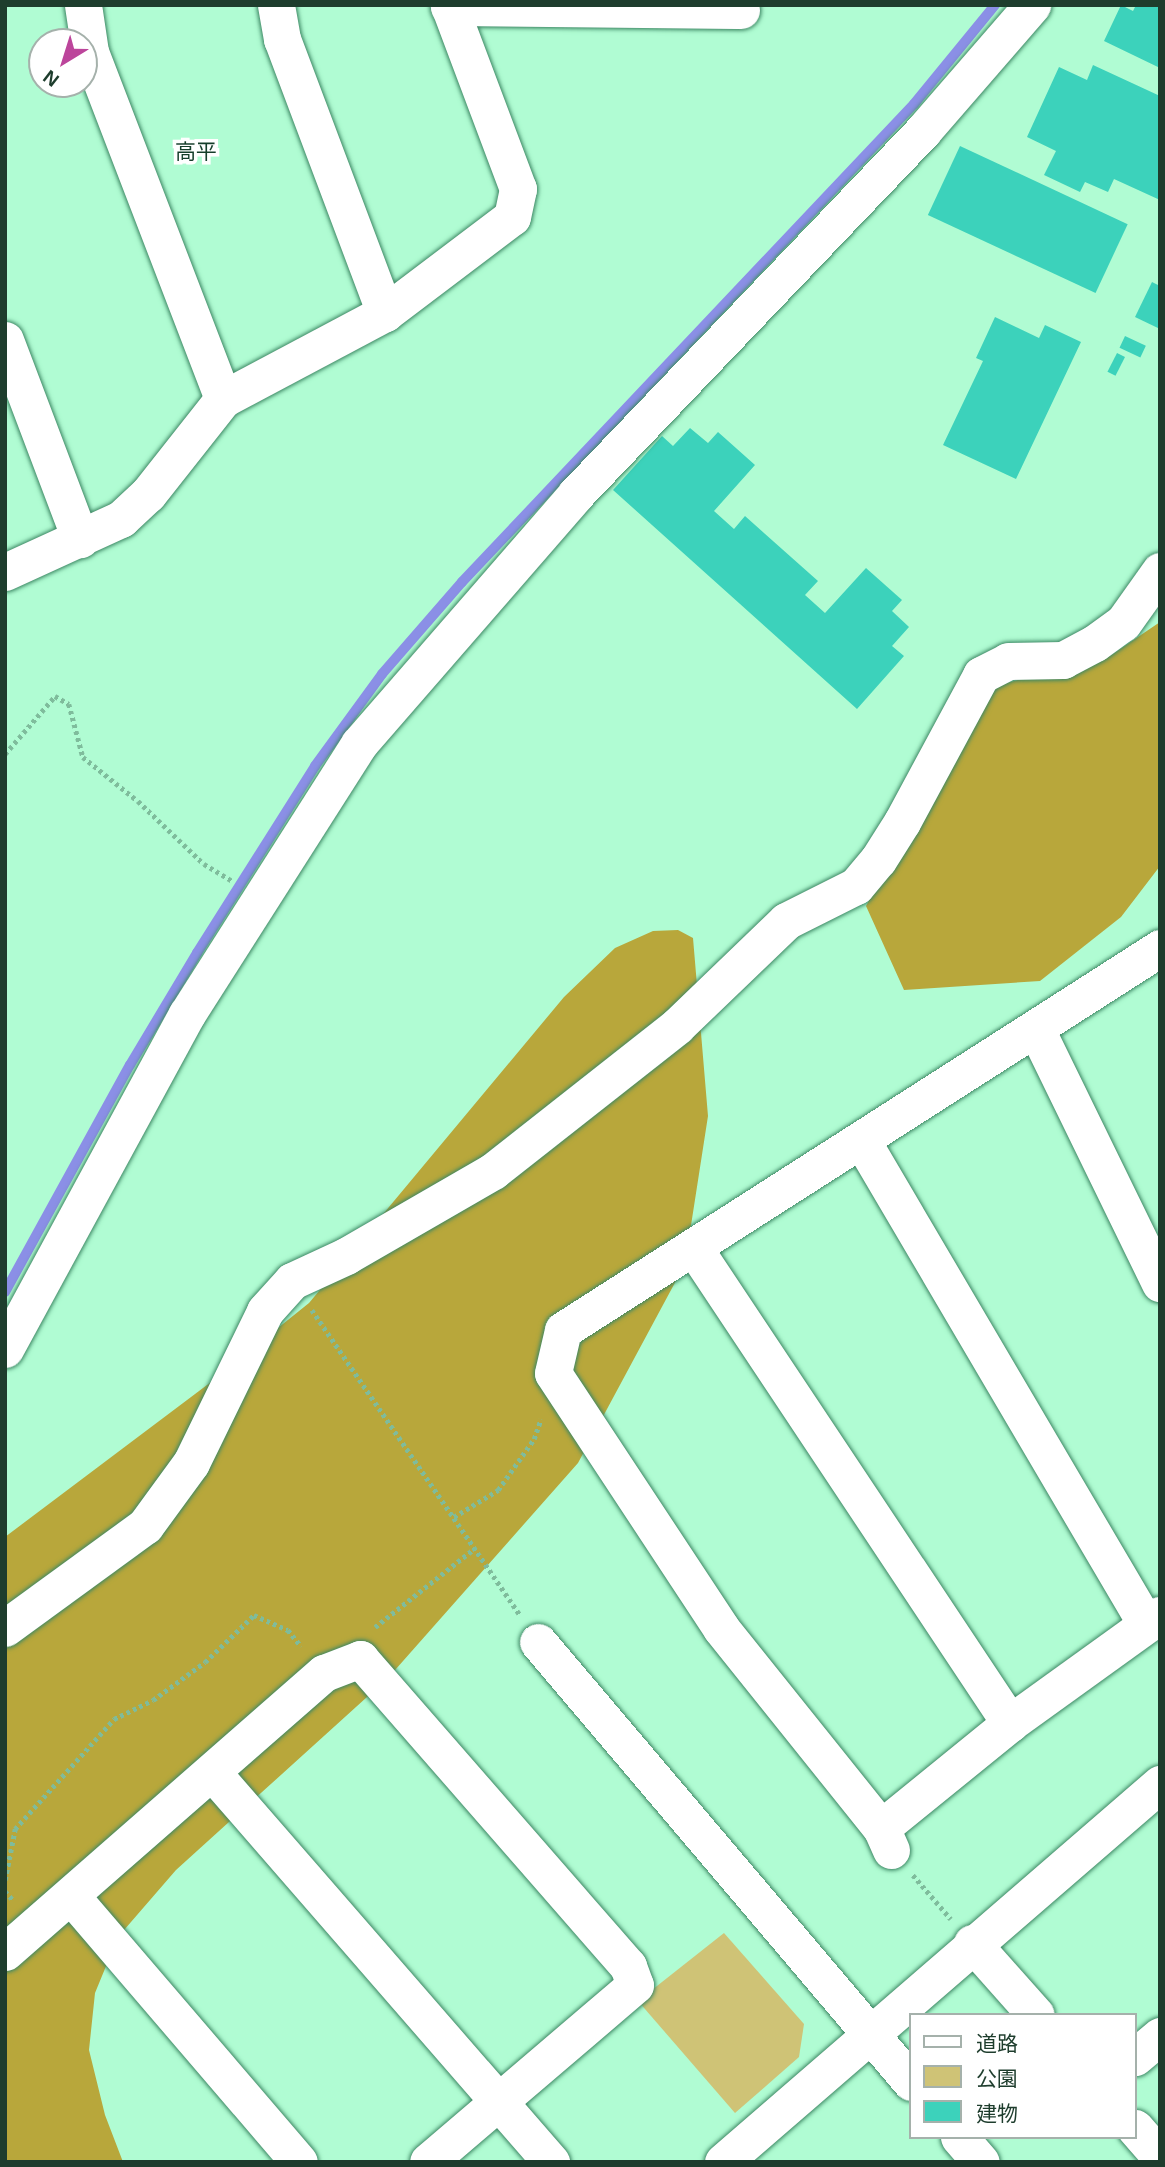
<!DOCTYPE html>
<meta charset="utf-8">
<style>
body{margin:0}
#map{position:relative;width:1165px;height:2167px;overflow:hidden;background:#b0fcd3;font-family:Arial,"Noto Sans JP",sans-serif}
div>[style]{position:absolute}
[style*='--x']{left:calc(var(--x)*1px);top:calc(var(--y)*1px);width:calc(var(--w)*1px);rotate:calc(var(--a)*1deg)}
.green>*{inset:0;background:#cfc376}
.forest>*{inset:0;background:#b8a73b}
.stream>*{height:10px;margin:-5px;padding:0 5px;transform-origin:5px;border-radius:5px;background:#8b8fe6}
.building>*{inset:0;background:#3cd2bb;transform-origin:0 0}
.path>*{height:4.5px;margin-top:-2.25px;transform-origin:0;background:repeating-linear-gradient(90deg,#7fbc9c 0 3.5px,transparent 0 7px)}
.roads{filter:drop-shadow(0 0 2px #3c8763) drop-shadow(0 0 2px #3c8763)}
.minor>*{height:37px;margin:-18.5px;padding:0 18.5px;transform-origin:18.5px;border-radius:18.5px;background:#fff}
span{translate:-50% -50%;white-space:nowrap;text-align:center;line-height:1.15;-webkit-text-stroke:7px #fff;paint-order:stroke}
.quarter-label{font-size:21px;color:#153d2a}
.frame{position:absolute;inset:0;border:7px solid #1e3d2d;pointer-events:none}
.legend{position:absolute;left:909px;top:2013px;width:228px;height:126px;box-sizing:border-box;background:#fff;border:2px solid #a5b1ab;margin:0;padding:9px 12px;list-style:none;font-size:21px;color:#1e3d2d}
.legend li{display:flex;align-items:center;gap:14px;height:35px}
.legend b{width:35px;border:2px solid #a5b1ab}
.north{position:absolute;left:28px;top:28px;width:70px;height:70px;box-sizing:border-box;background:#fff;border:2px solid #a5b1ab;border-radius:50%;rotate:218deg;font-size:19px;font-weight:700;line-height:28px;text-align:center;color:#1e3d2d}
.north::after{content:'';display:block;margin:auto;width:24px;height:32px;background:#bc459b;clip-path:polygon(50% 0,100% 100%,50% 72%,0 100%)}
</style>
<div id="map">
<div class="green">
<i style="clip-path:polygon(724px 1933px,804px 2024px,799px 2057px,735px 2113px,638px 2001px)"></i>
</div>
<div class="forest">
<i style="clip-path:polygon(1160px 622px,1160px 866px,1121px 917px,1040px 981px,904px 990px,866px 906px,980px 690px,1110px 656px)"></i>
<i style="clip-path:polygon(678px 930px,693px 938px,708px 1116px,685px 1264px,578px 1463px,388px 1678px,176px 1870px,118px 1937px,95px 1993px,89px 2050px,105px 2115px,123px 2162px,5px 2162px,5px 1537px,207px 1385px,309px 1303px,564px 997px,615px 948px,653px 931px)"></i>
</div>
<div class="stream">
<i style="--x:5;--y:1292;--w:259;--a:-61.2"></i>
<i style="--x:130;--y:1065;--w:131;--a:-59.1"></i>
<i style="--x:197;--y:953;--w:221;--a:-57.7"></i>
<i style="--x:315;--y:766;--w:114;--a:-53.9"></i>
<i style="--x:382;--y:674;--w:122;--a:-49"></i>
<i style="--x:462;--y:582;--w:658;--a:-46.6"></i>
<i style="--x:914;--y:104;--w:128;--a:-50.7"></i>
</div>
<div class="building">
<i style="clip-path:polygon(1121px 5px,1133px 11px,1136px 5px,1160px 5px,1160px 68px,1104px 41px)"></i>
<i style="clip-path:polygon(1093px 65px,1160px 96px,1160px 200px,1114px 179px,1108px 192px,1085px 182px,1080px 192px,1044px 175px,1056px 151px,1027px 137px,1059px 67px,1087px 80px)"></i>
<i style="left:960px;top:146px;width:185px;height:76px;rotate:25deg"></i>
<i style="clip-path:polygon(1152px 282px,1160px 286px,1160px 329px,1135px 317px)"></i>
<i style="clip-path:polygon(995px 317px,1039px 338px,1045px 325px,1081px 342px,1016px 479px,943px 445px,983px 361px,976px 358px)"></i>
<i style="left:1125px;top:336px;width:23px;height:13px;rotate:25deg"></i>
<i style="left:1117px;top:353px;width:9px;height:21px;rotate:27deg"></i>
<i style="clip-path:polygon(690px 428px,708px 443px,718px 432px,755px 465px,714px 511px,734px 529px,745px 516px,818px 581px,805px 595px,825px 613px,866px 568px,902px 600px,892px 611px,909px 627px,892px 646px,904px 656px,857px 709px,613px 490px,662px 436px,673px 446px)"></i>
</div>
<div class="path">
<i style="--x:5;--y:754;--w:77;--a:-49.2"></i>
<i style="--x:55;--y:696;--w:16;--a:30"></i>
<i style="--x:69;--y:704;--w:55;--a:75.2"></i>
<i style="--x:83;--y:757;--w:70;--a:38.7"></i>
<i style="--x:138;--y:801;--w:91;--a:43.7"></i>
<i style="--x:204;--y:864;--w:33;--a:31"></i>
<i style="--x:312;--y:1310;--w:369;--a:55.7"></i>
<i style="--x:454;--y:1517;--w:52;--a:-31.5"></i>
<i style="--x:498;--y:1490;--w:62;--a:-54.8"></i>
<i style="--x:534;--y:1439;--w:21;--a:-71"></i>
<i style="--x:375;--y:1627;--w:127;--a:-38.3"></i>
<i style="--x:913;--y:1875;--w:58;--a:49.2"></i>
<i style="--x:5;--y:1880;--w:52;--a:-78.9"></i>
<i style="--x:15;--y:1829;--w:148;--a:-48"></i>
<i style="--x:114;--y:1719;--w:43;--a:-26"></i>
<i style="--x:153;--y:1700;--w:64;--a:-36.2"></i>
<i style="--x:205;--y:1662;--w:68;--a:-43.8"></i>
<i style="--x:254;--y:1615;--w:37;--a:24"></i>
<i style="--x:288;--y:1630;--w:21;--a:51"></i>
<i style="--x:5;--y:1891;--w:13;--a:48"></i>
</div>
<div class="roads">
<div class="minor">
<i style="--x:83;--y:5;--w:48;--a:81.5"></i>
<i style="--x:90;--y:52;--w:372;--a:69"></i>
<i style="--x:276;--y:5;--w:35;--a:80"></i>
<i style="--x:282;--y:39;--w:293;--a:69.4"></i>
<i style="--x:449;--y:7;--w:292;--a:0.6"></i>
<i style="--x:5;--y:340;--w:213;--a:69.3"></i>
<i style="--x:5;--y:572;--w:128;--a:-24.6"></i>
<i style="--x:121;--y:519;--w:37;--a:-43"></i>
<i style="--x:148;--y:494;--w:121;--a:-51.7"></i>
<i style="--x:223;--y:399;--w:183;--a:-28"></i>
<i style="--x:385;--y:313;--w:159;--a:-37.1"></i>
<i style="--x:512;--y:217;--w:29;--a:-78"></i>
<i style="--x:518;--y:189;--w:197;--a:-110.6"></i>
<i style="--x:1036;--y:1029;--w:283;--a:64"></i>
<i style="--x:862;--y:1141;--w:560;--a:59.54"></i>
<i style="--x:694;--y:1248;--w:571;--a:56.37"></i>
<i style="--x:5;--y:1349;--w:381;--a:-61.5"></i>
<i style="--x:187;--y:1014;--w:320;--a:-57.5"></i>
<i style="--x:359;--y:744;--w:331;--a:-49"></i>
<i style="--x:576;--y:494;--w:502;--a:-46.29"></i>
<i style="--x:923;--y:131;--w:167;--a:-49.1"></i>
<i style="--x:5;--y:1628;--w:173;--a:-36.1"></i>
<i style="--x:145;--y:1526;--w:78;--a:-53.9"></i>
<i style="--x:191;--y:1463;--w:169;--a:-64"></i>
<i style="--x:265;--y:1311;--w:40;--a:-48"></i>
<i style="--x:292;--y:1281;--w:60;--a:-24.8"></i>
<i style="--x:346;--y:1256;--w:170;--a:-30"></i>
<i style="--x:493;--y:1171;--w:234;--a:-38.2"></i>
<i style="--x:677;--y:1026;--w:151;--a:-43.9"></i>
<i style="--x:786;--y:921;--w:78;--a:-26.6"></i>
<i style="--x:856;--y:886;--w:34;--a:-50"></i>
<i style="--x:878;--y:860;--w:45;--a:-57.7"></i>
<i style="--x:902;--y:822;--w:167;--a:-61.7"></i>
<i style="--x:981;--y:675;--w:30;--a:-27"></i>
<i style="--x:1008;--y:661;--w:55;--a:-1"></i>
<i style="--x:1063;--y:660;--w:36;--a:-28"></i>
<i style="--x:1095;--y:643;--w:34;--a:-36"></i>
<i style="--x:1123;--y:623;--w:64;--a:-54.6"></i>
<i style="--x:538;--y:1642;--w:577;--a:49.71"></i>
<i style="--x:212;--y:1772;--w:517;--a:49"></i>
<i style="--x:881;--y:1828;--w:166;--a:-39.1"></i>
<i style="--x:1010;--y:1723;--w:185;--a:-35.8"></i>
<i style="--x:891;--y:1850;--w:24;--a:-114"></i>
<i style="--x:881;--y:1828;--w:256;--a:-128.7"></i>
<i style="--x:721;--y:1628;--w:305;--a:-123.4"></i>
<i style="--x:553;--y:1373;--w:44;--a:-76.9"></i>
<i style="--x:563;--y:1330;--w:709;--a:-32.61"></i>
<i style="--x:71;--y:1896;--w:350;--a:49.4"></i>
<i style="--x:972;--y:1943;--w:96;--a:48.4"></i>
<i style="--x:5;--y:1952;--w:424;--a:-41.2"></i>
<i style="--x:324;--y:1673;--w:39;--a:-21"></i>
<i style="--x:360;--y:1659;--w:408;--a:48.9"></i>
<i style="--x:628;--y:1966;--w:20;--a:70"></i>
<i style="--x:635;--y:1985;--w:272;--a:139.5"></i>
<i style="--x:1135;--y:2057;--w:33;--a:-40"></i>
<i style="--x:1135;--y:2128;--w:38;--a:49"></i>
<i style="--x:959;--y:2137;--w:33;--a:49"></i>
<i style="--x:723;--y:2162;--w:578;--a:-40.86"></i>
</div>
</div>
<div class="quarter-label">
<span style="left:196px;top:152px">高平</span>
</div>
<div class="frame"></div>
<ul class="legend">
<li><b style="height:9px;background:#fff"></b>道路</li>
<li><b style="height:19px;background:#cfc376"></b>公園</li>
<li><b style="height:19px;background:#3cd2bb"></b>建物</li>
</ul>
<div class="north">N</div>
</div>
